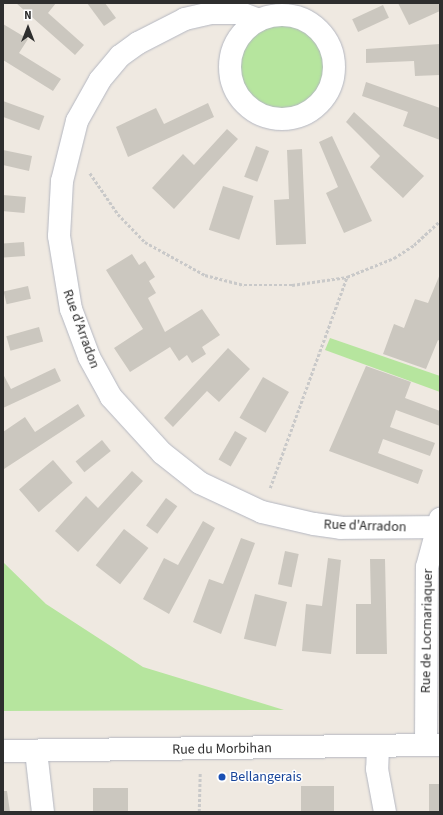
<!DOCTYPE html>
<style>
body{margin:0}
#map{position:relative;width:443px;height:815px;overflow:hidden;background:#efe9e1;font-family:"Source Sans 3",sans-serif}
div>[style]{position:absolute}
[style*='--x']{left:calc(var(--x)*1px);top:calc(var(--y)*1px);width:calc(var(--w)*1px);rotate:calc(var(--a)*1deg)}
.green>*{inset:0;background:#b6e59e}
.round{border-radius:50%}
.building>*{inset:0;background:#cbc7bf;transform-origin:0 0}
.path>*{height:2.5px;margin-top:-1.25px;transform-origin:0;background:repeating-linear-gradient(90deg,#c9c9c9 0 3px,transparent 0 5px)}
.roads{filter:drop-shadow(0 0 1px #b4b7c1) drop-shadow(0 0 1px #b4b7c1)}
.minor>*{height:22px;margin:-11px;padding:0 11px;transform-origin:11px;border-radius:11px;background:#fff}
.minor>.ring{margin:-11px;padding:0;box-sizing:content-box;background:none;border:22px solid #fff;border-radius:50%}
.dots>*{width:11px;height:11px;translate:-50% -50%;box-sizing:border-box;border:2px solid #fff;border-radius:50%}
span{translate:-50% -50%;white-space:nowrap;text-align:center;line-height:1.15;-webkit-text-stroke:3px #fff;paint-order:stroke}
.street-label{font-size:14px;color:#2e2e2e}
.transit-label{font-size:14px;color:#164399}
.left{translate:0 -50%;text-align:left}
.frame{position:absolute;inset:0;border:4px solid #2e2e2e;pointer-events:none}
.north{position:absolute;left:8px;top:8px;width:40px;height:40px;-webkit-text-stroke:3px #fff;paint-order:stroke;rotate:0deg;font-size:11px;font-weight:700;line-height:16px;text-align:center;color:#2e2e2e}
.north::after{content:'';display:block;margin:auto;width:14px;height:18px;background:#2e2e2e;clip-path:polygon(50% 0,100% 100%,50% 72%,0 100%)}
</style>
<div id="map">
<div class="green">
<i class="round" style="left:230px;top:15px;width:104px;height:104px"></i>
<i style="clip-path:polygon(330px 338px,440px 376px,440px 392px,325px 350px)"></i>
<i style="clip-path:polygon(3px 562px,46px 604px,143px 667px,284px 710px,3px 711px)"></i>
</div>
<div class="building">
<i style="clip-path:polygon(16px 3px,56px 3px,48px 13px,84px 45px,75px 55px)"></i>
<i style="clip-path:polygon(87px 3px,105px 3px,116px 18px,104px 26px)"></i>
<i style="clip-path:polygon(398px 3px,440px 3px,440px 11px,409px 25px)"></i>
<i style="left:383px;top:5px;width:14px;height:34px;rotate:65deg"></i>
<i style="clip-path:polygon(3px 24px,28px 39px,19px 53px,61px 79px,53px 91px,3px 60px)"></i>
<i style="clip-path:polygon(440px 44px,440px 75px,415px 76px,414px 61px,366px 63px,366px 49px)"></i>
<i style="clip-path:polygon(366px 82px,440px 108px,440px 140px,403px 126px,408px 112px,362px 96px)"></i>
<i style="left:3px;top:101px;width:44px;height:15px;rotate:20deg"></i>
<i style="clip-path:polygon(208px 103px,214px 117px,128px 157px,116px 127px,156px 108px,164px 124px)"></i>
<i style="clip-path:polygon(354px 112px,424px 176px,403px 198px,370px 167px,380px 156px,346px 122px)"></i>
<i style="clip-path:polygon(227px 129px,238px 139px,174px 209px,152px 188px,183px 154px,194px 165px)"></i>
<i style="clip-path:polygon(332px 136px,372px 221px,344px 233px,326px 193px,338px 187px,319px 142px)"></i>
<i style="left:256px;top:146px;width:14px;height:33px;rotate:21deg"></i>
<i style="clip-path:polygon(302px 149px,306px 244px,276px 245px,274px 200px,289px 199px,287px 150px)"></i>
<i style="clip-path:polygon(3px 150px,32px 156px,29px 171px,3px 165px)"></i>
<i style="left:223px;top:186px;width:32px;height:46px;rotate:18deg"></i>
<i style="left:3px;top:195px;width:23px;height:16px;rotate:5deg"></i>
<i style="left:24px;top:242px;width:14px;height:21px;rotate:86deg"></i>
<i style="clip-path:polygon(132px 254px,139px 265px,145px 261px,155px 277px,149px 281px,156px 293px,148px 298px,165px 332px,202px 309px,220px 335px,202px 347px,206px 354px,192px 363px,187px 355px,179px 361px,170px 347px,130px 372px,114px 348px,143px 329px,106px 270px)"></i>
<i style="clip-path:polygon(440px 274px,440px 341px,438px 340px,426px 369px,383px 354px,394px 324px,404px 328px,415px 299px,428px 303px)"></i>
<i style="left:28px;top:286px;width:13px;height:25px;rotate:77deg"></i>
<i style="left:39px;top:327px;width:15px;height:34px;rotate:74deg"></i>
<i style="clip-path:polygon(228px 348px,250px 369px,219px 402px,207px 391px,173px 427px,164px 418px)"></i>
<i style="clip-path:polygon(366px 366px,411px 382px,405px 398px,440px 411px,440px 426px,396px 410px,390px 427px,435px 443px,430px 456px,383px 439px,378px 453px,423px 470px,418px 484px,329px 451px)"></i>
<i style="clip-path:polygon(55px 368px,61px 381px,3px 408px,3px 374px,11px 389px)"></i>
<i style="left:263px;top:377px;width:30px;height:47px;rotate:30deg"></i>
<i style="clip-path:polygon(78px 404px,85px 416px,4px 469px,3px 432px,25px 417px,35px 432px)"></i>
<i style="left:235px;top:431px;width:14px;height:33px;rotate:30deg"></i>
<i style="left:102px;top:440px;width:14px;height:34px;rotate:51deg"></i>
<i style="left:53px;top:460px;width:30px;height:45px;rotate:49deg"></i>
<i style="clip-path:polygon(132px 471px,143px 481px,78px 552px,55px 531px,86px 496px,98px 508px)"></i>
<i style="left:166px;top:498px;width:14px;height:34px;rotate:36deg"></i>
<i style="clip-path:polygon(203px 521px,215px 528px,169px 614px,143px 599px,164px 558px,178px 565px)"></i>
<i style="left:124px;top:529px;width:31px;height:46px;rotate:38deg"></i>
<i style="clip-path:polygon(241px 538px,255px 543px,221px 634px,193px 622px,209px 579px,223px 584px)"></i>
<i style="left:285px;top:551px;width:14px;height:34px;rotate:12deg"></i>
<i style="clip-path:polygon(328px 558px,341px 560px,331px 654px,302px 651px,306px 604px,322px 606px)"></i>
<i style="clip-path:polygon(370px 559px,385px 559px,387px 654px,356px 654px,356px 604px,371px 604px)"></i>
<i style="left:255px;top:594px;width:33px;height:46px;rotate:14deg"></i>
<i style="left:429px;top:784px;width:11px;height:28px"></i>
<i style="left:301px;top:786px;width:33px;height:26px"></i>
<i style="left:93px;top:788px;width:35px;height:24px"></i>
<i style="clip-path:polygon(3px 791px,7px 791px,10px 812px,3px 812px)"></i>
</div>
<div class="path">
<i style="--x:90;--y:173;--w:50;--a:55.7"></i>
<i style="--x:118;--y:214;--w:39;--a:46"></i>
<i style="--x:145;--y:242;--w:68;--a:28.8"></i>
<i style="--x:205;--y:275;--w:40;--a:14.4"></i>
<i style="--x:244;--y:285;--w:48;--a:0"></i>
<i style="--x:292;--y:285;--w:56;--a:-8.3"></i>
<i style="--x:347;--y:277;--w:51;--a:-22"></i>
<i style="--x:394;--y:258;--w:24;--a:-33"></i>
<i style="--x:414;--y:245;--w:35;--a:-43"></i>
<i style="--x:270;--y:488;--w:225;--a:-70"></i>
<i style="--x:199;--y:812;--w:40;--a:-88.6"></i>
</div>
<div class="roads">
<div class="minor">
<i class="ring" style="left:230px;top:15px;width:82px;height:82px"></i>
<i style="--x:259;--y:20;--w:19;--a:-159"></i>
<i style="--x:241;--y:13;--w:30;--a:180"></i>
<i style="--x:211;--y:13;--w:27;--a:167"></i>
<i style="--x:185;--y:19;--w:53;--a:152.9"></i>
<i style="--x:138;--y:43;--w:22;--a:144"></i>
<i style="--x:120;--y:56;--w:31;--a:130"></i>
<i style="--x:100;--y:80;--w:47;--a:119.3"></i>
<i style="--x:77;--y:121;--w:62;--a:104"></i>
<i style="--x:62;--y:181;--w:55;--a:93.1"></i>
<i style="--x:59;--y:236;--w:74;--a:80.7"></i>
<i style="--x:71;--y:309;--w:51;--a:69.4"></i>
<i style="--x:89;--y:357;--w:46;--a:61.2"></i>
<i style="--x:111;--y:397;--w:76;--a:47.7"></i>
<i style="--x:162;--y:453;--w:48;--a:38.3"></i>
<i style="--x:200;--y:483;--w:68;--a:25.1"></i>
<i style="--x:262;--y:512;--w:53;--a:13"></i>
<i style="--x:314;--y:524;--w:27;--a:8"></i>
<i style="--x:341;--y:528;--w:96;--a:-0.6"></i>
<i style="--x:426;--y:745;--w:178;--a:-89.7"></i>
<i style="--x:427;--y:567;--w:50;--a:-74.8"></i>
<i style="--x:378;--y:746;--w:23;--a:92"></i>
<i style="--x:377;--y:769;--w:44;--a:79.5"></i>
<i style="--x:3;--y:751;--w:437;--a:-0.8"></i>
<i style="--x:36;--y:751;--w:61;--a:83.5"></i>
</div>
</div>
<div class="dots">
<i style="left:222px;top:777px;background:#1a4fb4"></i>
</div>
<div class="street-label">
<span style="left:81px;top:329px;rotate:70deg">Rue d'Arradon</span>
<span style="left:365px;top:526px;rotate:2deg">Rue d'Arradon</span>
<span style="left:427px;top:631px;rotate:-89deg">Rue de Locmariaquer</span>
<span style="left:222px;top:749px;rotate:-1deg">Rue du Morbihan</span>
</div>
<div class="transit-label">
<span class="left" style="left:230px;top:777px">Bellangerais</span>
</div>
<div class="frame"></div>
<div class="north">N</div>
</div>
